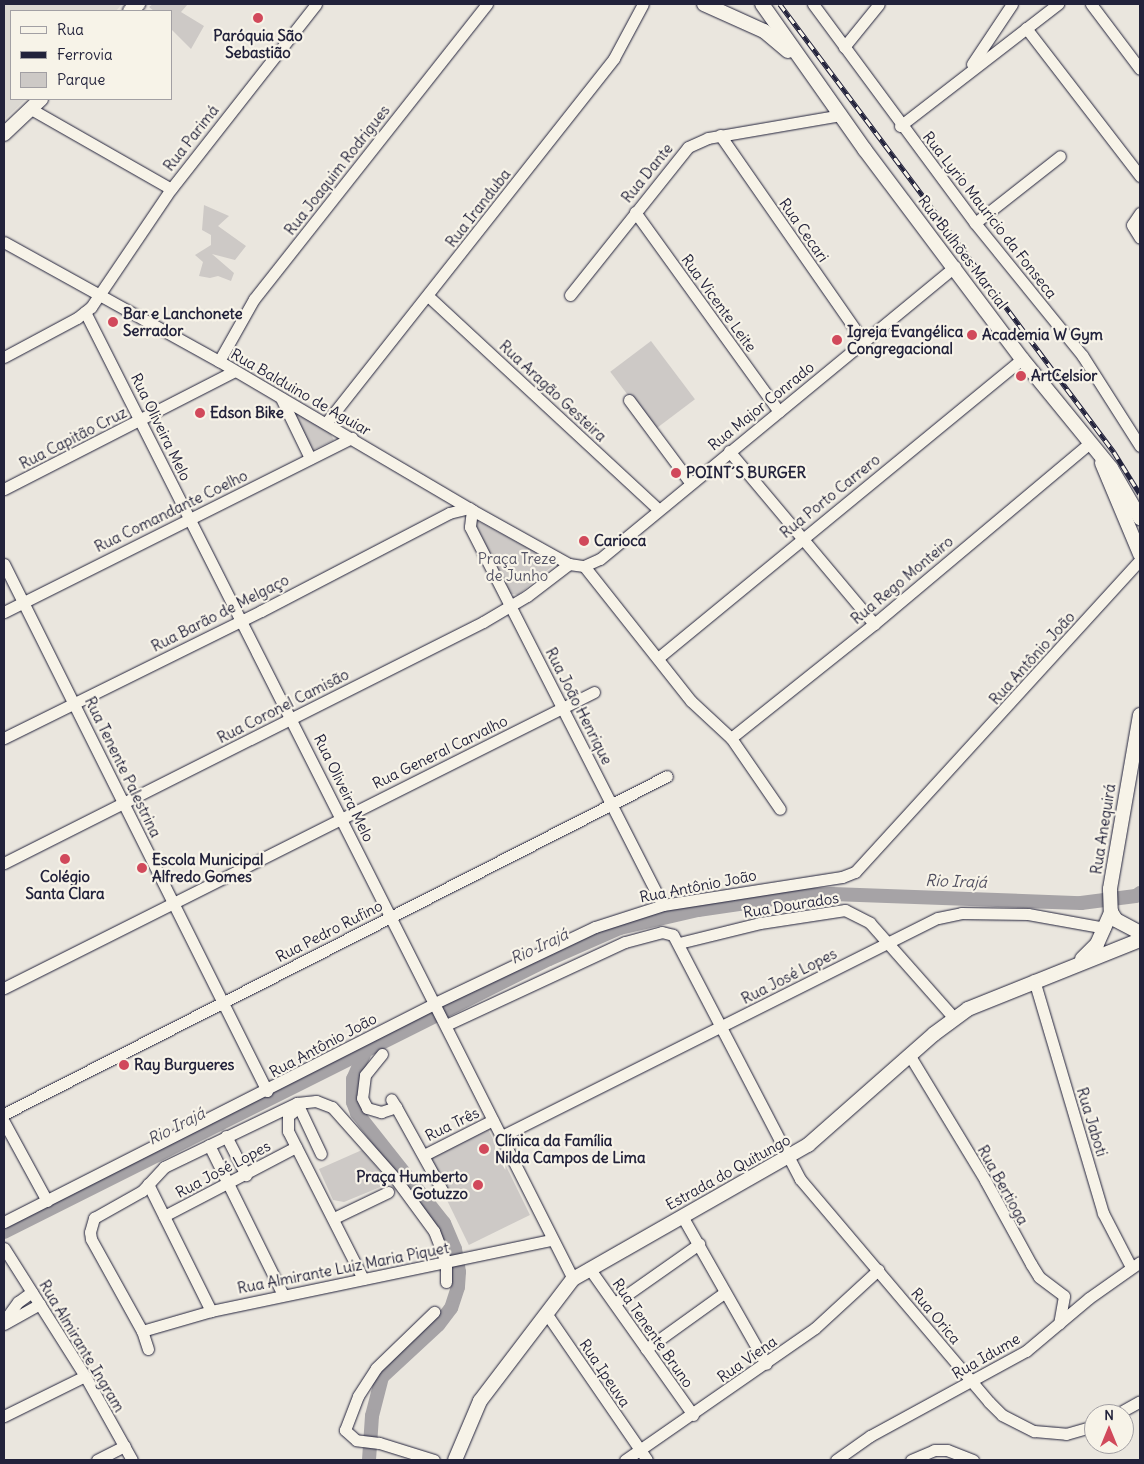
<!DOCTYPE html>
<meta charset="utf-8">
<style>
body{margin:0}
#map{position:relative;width:1144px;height:1464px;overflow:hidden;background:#eae6de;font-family:Delius,sans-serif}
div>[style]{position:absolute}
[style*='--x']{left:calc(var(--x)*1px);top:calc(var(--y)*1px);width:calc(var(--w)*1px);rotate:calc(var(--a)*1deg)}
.built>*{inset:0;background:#dbd8d2}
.green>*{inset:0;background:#cdc9c6;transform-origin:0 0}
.river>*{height:14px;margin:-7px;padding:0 7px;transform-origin:7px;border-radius:7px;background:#a6a3a6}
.roads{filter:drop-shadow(0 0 1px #22223b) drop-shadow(0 0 1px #22223b)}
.minor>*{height:11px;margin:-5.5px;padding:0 5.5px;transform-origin:5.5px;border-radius:5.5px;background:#f7f3e8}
.major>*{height:14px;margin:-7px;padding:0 7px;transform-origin:7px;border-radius:7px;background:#f7f3e8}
.rail>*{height:4.5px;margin-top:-2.25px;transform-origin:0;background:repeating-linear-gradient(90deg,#f7f3e8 0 8px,#22223b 0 16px);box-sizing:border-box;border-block:1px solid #22223b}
.dots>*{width:14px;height:14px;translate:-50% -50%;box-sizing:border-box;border:2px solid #f7f3e8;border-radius:50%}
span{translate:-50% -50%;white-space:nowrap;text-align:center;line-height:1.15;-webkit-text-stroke:4.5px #f7f3e8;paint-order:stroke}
.poi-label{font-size:15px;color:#22223b;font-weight:700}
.left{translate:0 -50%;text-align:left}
.right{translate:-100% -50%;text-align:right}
.street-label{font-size:15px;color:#22223b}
.park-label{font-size:15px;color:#555465}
.water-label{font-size:16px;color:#504f60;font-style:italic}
.frame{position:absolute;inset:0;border:5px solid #22223b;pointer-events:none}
.legend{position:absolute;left:10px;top:10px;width:162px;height:90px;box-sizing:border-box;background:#f7f3e8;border:1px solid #a29fa3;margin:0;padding:6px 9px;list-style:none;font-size:15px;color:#22223b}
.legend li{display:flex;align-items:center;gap:10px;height:25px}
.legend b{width:25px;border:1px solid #a29fa3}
.north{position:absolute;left:1084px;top:1404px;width:50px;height:50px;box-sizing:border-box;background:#f7f3e8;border:1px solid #a29fa3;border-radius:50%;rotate:0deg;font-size:14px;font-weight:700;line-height:20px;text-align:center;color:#22223b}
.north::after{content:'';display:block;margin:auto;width:18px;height:22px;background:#d1495b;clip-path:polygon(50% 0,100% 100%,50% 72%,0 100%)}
</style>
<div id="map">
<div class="built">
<i style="clip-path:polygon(4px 4px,122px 4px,116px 11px,11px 11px,11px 99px,26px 99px,4px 120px)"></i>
</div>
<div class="green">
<i style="clip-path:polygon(153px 4px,188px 4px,181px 12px,204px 26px,191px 49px,171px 29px,171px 11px,154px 11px,149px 7px)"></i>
<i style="clip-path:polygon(204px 205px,229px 216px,218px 226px,246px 246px,235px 260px,212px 254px,234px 273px,231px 281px,218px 276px,210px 278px,199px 276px,203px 262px,195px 255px,211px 245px,211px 235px,202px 230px)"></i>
<i style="left:651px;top:341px;width:73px;height:51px;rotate:53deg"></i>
<i style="clip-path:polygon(289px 409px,329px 431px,334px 440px,311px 451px)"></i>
<i style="clip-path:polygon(478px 521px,556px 563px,518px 595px,507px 593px,473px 523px)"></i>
<i style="left:487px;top:1127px;width:98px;height:68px;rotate:64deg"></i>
<i style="clip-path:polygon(362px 1150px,390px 1183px,344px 1202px,333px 1200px,319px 1169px)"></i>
</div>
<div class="river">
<i style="--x:366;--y:1050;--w:32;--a:114"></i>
<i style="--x:353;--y:1079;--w:23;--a:90"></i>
<i style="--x:353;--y:1102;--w:12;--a:70"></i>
<i style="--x:357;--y:1113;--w:140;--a:51.7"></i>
<i style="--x:444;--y:1223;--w:28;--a:67"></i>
<i style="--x:455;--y:1249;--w:23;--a:80"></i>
<i style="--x:459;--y:1272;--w:15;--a:94"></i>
<i style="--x:458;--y:1287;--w:22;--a:108"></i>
<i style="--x:451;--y:1308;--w:21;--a:127"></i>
<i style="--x:438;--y:1325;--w:76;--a:137.1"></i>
<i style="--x:382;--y:1377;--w:40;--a:104.4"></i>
<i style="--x:372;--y:1416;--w:44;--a:93.9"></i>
<i style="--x:4;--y:1232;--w:610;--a:-26.61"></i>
<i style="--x:549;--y:959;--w:77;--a:-23.6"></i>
<i style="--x:620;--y:928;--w:80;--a:-13"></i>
<i style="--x:698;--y:910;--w:98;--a:-8.2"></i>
<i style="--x:795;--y:896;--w:37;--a:-3"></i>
<i style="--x:832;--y:894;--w:249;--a:2.1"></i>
<i style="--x:1081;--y:903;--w:55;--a:-7.3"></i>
<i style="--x:1136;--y:896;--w:5;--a:-37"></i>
</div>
<div class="roads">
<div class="minor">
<i style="--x:813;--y:4;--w:272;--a:53.5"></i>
<i style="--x:975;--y:223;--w:170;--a:51"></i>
<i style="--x:1082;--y:355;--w:108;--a:57.5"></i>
<i style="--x:1091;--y:4;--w:81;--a:53"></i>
<i style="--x:1026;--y:28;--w:187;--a:52.4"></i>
<i style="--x:844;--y:47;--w:55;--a:-50.9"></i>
<i style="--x:972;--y:64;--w:72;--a:-56.3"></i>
<i style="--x:31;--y:109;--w:161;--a:29.7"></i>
<i style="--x:900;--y:126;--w:200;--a:-37.7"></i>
<i style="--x:720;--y:135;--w:252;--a:55.2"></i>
<i style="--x:635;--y:212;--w:246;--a:54.2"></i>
<i style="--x:1140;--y:213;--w:14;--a:124"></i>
<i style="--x:1132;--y:225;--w:15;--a:58"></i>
<i style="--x:975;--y:223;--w:108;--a:-38.2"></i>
<i style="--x:4;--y:242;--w:246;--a:29"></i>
<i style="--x:219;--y:361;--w:294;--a:30.5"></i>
<i style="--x:472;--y:510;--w:111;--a:29.1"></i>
<i style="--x:569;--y:564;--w:15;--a:8"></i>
<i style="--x:584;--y:566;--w:17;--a:-24"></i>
<i style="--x:600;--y:559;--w:460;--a:-39.5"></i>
<i style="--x:570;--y:295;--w:189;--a:-51.4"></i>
<i style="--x:688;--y:147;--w:22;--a:-24"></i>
<i style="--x:708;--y:138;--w:135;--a:-9.8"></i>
<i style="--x:428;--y:296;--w:313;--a:42.8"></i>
<i style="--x:85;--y:312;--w:1083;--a:63.22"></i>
<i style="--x:4;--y:357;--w:83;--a:-28.1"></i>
<i style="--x:77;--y:318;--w:18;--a:-38"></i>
<i style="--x:91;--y:307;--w:143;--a:-55.9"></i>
<i style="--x:171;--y:189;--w:235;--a:-51.9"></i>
<i style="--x:219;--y:361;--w:71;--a:-60.6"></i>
<i style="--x:254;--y:299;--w:376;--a:-51.7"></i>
<i style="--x:281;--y:398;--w:67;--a:64.2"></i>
<i style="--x:629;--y:400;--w:102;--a:53.4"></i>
<i style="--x:326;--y:423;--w:465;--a:-51.7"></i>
<i style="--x:614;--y:58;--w:61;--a:-61.8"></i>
<i style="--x:729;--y:451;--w:226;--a:50"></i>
<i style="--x:4;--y:489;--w:259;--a:-27.1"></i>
<i style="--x:472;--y:510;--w:17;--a:97"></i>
<i style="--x:470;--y:527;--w:424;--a:63"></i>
<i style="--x:4;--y:564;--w:589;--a:63.48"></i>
<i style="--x:584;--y:566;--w:172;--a:51.6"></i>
<i style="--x:691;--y:701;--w:54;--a:42.8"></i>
<i style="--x:731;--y:738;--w:86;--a:55.4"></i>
<i style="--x:4;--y:612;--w:389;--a:-26.6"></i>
<i style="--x:658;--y:658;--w:471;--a:-39.4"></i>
<i style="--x:4;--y:738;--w:287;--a:-26.3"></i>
<i style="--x:261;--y:611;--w:212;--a:-27.5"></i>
<i style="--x:449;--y:513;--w:21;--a:-14"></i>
<i style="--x:731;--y:738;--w:183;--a:-38.6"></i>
<i style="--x:874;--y:624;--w:282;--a:-40"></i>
<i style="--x:4;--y:863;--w:536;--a:-26.71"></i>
<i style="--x:483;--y:622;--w:51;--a:-30.6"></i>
<i style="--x:527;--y:596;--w:53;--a:-37.3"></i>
<i style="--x:679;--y:943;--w:83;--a:-13.9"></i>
<i style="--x:760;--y:923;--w:86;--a:-8.7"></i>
<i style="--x:845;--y:910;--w:28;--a:27"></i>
<i style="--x:870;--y:923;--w:127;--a:48.5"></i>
<i style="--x:1034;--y:980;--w:243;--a:73.5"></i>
<i style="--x:1103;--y:1213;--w:61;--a:62.6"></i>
<i style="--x:4;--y:988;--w:660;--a:-26.64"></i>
<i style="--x:446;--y:1025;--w:197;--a:-24.9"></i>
<i style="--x:625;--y:942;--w:38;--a:-15"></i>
<i style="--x:662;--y:932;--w:11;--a:15"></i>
<i style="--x:673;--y:935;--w:275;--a:62.5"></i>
<i style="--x:800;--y:1179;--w:292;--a:49.7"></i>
<i style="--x:989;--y:1402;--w:18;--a:45"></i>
<i style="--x:1002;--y:1415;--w:36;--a:27"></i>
<i style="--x:1034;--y:1431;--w:32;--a:5"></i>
<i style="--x:1066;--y:1434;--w:29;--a:-16"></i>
<i style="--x:382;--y:1054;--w:27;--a:129"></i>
<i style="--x:365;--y:1075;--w:23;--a:97"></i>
<i style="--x:362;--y:1098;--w:11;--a:63"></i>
<i style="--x:367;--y:1108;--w:15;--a:16"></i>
<i style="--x:381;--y:1112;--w:16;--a:-18"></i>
<i style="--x:396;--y:1107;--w:9;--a:-122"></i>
<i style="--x:910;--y:1056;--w:145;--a:58.8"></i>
<i style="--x:985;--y:1180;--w:96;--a:61.3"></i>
<i style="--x:1031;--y:1264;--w:15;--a:58"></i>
<i style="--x:1039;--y:1277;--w:31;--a:37"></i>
<i style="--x:1064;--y:1296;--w:28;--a:100"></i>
<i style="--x:297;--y:1103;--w:56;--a:64.8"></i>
<i style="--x:299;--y:1107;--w:14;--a:141"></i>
<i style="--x:288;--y:1116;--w:15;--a:90"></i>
<i style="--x:288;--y:1131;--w:166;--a:63.1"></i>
<i style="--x:396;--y:1107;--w:95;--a:61"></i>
<i style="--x:4;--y:1114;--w:744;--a:-27.01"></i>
<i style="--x:4;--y:1122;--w:90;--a:61.4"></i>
<i style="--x:226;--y:1136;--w:44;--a:62.9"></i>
<i style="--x:502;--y:1136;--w:487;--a:-26.6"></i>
<i style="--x:938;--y:918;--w:24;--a:-12"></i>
<i style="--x:961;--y:913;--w:67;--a:0.9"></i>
<i style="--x:1028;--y:914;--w:78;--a:10.3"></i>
<i style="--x:209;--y:1145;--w:167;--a:63.7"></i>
<i style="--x:424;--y:1155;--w:77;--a:-26.9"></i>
<i style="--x:148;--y:1184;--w:142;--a:63.6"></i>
<i style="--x:164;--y:1216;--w:149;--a:-27.6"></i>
<i style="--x:682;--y:1216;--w:170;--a:60.4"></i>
<i style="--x:334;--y:1218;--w:60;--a:-25.7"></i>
<i style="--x:4;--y:1222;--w:483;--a:-26.9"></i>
<i style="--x:435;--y:1003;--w:177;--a:-25.4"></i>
<i style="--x:595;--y:927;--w:71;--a:-17.9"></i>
<i style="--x:663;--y:905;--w:181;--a:-8.9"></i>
<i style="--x:842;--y:877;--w:14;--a:-21"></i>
<i style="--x:855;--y:872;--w:423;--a:-47.6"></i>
<i style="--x:4;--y:1248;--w:151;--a:57.7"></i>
<i style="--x:85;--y:1376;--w:96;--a:60.8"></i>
<i style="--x:589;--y:1268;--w:180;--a:54.7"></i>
<i style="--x:615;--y:1303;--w:103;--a:-35.1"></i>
<i style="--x:546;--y:1313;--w:178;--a:55.5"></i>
<i style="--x:4;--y:1321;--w:24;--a:-54"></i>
<i style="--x:18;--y:1302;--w:17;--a:-36"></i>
<i style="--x:4;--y:1324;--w:41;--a:-29.1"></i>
<i style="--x:142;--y:1331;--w:72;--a:-16.2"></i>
<i style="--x:211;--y:1311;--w:347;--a:-11.8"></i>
<i style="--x:148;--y:1349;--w:19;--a:-108"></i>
<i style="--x:142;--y:1331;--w:105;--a:-119"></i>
<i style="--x:91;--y:1239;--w:7;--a:-98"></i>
<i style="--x:90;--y:1232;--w:15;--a:-74"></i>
<i style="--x:94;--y:1218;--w:55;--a:-29.4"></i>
<i style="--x:142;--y:1191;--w:33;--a:-47"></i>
<i style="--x:164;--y:1167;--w:148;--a:-25.7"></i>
<i style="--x:297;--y:1103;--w:19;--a:-6"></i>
<i style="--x:316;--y:1101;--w:17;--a:21"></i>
<i style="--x:332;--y:1107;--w:95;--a:48.4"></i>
<i style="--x:395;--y:1178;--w:66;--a:53.7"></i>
<i style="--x:434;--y:1231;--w:34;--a:69"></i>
<i style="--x:446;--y:1263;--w:19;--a:90"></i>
<i style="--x:646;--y:1349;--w:96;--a:-35.7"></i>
<i style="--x:1117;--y:1414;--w:26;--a:-29"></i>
<i style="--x:4;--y:1416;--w:90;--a:-26.3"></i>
<i style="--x:97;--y:1460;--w:31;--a:-27"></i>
<i style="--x:434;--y:1460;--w:58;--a:-162.8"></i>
<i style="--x:379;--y:1443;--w:23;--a:-173"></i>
<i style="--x:356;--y:1440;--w:15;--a:-138"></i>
<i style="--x:345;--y:1430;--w:36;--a:-69"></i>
<i style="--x:358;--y:1396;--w:33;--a:-57"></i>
<i style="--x:376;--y:1368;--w:81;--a:-44"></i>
<i style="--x:625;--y:1460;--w:231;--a:-34.8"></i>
<i style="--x:815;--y:1328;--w:86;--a:-42.6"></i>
<i style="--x:836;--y:1460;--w:42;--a:-35.2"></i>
<i style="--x:870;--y:1436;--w:178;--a:-28.6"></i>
<i style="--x:1026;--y:1351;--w:82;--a:-40.1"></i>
<i style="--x:1089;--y:1298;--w:62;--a:-35.2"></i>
<i style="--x:911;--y:1460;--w:25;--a:-23"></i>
<i style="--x:934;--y:1450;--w:13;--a:0"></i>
<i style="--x:947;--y:1450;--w:28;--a:21"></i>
</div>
<div class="major">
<i style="--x:704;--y:4;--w:66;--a:24.2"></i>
<i style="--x:764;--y:31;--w:31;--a:40"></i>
<i style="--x:762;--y:4;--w:179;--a:54.8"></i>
<i style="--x:865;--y:150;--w:261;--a:53.1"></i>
<i style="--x:1022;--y:359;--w:141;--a:50.8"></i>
<i style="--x:1111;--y:468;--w:58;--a:59.9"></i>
<i style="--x:130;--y:11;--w:11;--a:-41"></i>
<i style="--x:4;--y:134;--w:51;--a:-43.4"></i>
<i style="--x:1102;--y:463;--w:99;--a:67.3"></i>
<i style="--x:1140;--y:715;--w:177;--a:99.8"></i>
<i style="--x:1110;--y:889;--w:23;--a:88"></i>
<i style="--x:1111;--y:912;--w:9;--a:58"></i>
<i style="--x:1116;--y:920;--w:27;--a:28"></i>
<i style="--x:1082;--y:959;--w:21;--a:-45"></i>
<i style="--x:1097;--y:944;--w:35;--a:-66"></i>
<i style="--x:455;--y:1460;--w:64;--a:-67"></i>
<i style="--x:480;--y:1401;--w:153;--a:-52.7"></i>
<i style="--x:573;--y:1279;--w:271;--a:-29.7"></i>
<i style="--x:808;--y:1145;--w:168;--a:-41.4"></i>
<i style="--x:934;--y:1034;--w:42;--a:-36.3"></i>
<i style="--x:968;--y:1009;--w:185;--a:-21.9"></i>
</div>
</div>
<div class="rail">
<i style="--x:780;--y:4;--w:559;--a:53.29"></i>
<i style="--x:1114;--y:452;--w:49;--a:58.2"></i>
</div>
<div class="dots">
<i style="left:258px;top:18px;background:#d1495b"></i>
<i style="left:113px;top:322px;background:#d1495b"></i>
<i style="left:972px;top:335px;background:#d1495b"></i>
<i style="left:837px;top:340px;background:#d1495b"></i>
<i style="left:1021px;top:376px;background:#d1495b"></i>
<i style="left:200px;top:413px;background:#d1495b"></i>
<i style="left:676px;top:473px;background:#d1495b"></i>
<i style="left:584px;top:541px;background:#d1495b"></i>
<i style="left:65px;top:859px;background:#d1495b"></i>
<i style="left:142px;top:868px;background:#d1495b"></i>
<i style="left:124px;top:1065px;background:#d1495b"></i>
<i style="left:484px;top:1149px;background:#d1495b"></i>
<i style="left:478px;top:1185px;background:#d1495b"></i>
</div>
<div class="poi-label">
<span style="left:258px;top:44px">Paróquia São<br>Sebastião</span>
<span class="left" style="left:123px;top:322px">Bar e Lanchonete<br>Serrador</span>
<span class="left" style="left:847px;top:340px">Igreja Evangélica<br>Congregacional</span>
<span class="left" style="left:982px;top:335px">Academia W Gym</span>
<span class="left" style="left:1031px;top:376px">ArtCelsior</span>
<span class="left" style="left:210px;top:413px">Edson Bike</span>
<span class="left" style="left:686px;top:473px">POINT´S BURGER</span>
<span class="left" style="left:594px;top:541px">Carioca</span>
<span class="left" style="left:152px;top:868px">Escola Municipal<br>Alfredo Gomes</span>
<span style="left:65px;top:885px">Colégio<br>Santa Clara</span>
<span class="left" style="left:134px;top:1065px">Ray Burgueres</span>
<span class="left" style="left:495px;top:1149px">Clínica da Família<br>Nilda Campos de Lima</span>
<span class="right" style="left:468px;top:1185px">Praça Humberto<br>Gotuzzo</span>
</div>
<div class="street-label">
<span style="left:191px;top:138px;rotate:-52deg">Rua Parimá</span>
<span style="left:337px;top:170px;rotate:-52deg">Rua Joaquim Rodrigues</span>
<span style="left:647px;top:173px;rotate:-51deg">Rua Dante</span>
<span style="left:478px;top:208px;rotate:-52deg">Rua Iranduba</span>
<span style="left:990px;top:215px;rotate:52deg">Rua Lyrio Mauricio da Fonseca</span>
<span style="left:804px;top:230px;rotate:55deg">Rua Cecari</span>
<span style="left:963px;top:252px;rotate:53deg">Rua Bulhões Marcial</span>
<span style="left:719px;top:303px;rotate:54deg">Rua Vicente Leite</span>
<span style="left:553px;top:391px;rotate:43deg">Rua Aragão Gesteira</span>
<span style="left:301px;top:392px;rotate:30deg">Rua Balduino de Aguiar</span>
<span style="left:761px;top:406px;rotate:-39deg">Rua Major Conrado</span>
<span style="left:161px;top:427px;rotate:64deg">Rua Oliveira Melo</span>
<span style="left:73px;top:438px;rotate:-27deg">Rua Capitão Cruz</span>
<span style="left:830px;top:496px;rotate:-39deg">Rua Porto Carrero</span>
<span style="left:171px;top:511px;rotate:-26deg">Rua Comandante Coelho</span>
<span style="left:902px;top:580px;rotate:-40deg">Rua Rego Monteiro</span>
<span style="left:220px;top:613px;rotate:-27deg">Rua Barão de Melgaço</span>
<span style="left:1032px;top:658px;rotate:-48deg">Rua Antônio João</span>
<span style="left:283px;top:706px;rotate:-27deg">Rua Coronel Camisão</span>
<span style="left:579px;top:706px;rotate:63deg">Rua João Henrique</span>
<span style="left:440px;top:752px;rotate:-26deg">Rua General Carvalho</span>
<span style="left:123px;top:767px;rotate:64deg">Rua Tenente Palestrina</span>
<span style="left:344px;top:788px;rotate:64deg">Rua Oliveira Melo</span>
<span style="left:1103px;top:829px;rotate:-81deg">Rua Anequirá</span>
<span style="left:698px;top:886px;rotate:-11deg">Rua Antônio João</span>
<span style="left:791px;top:905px;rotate:-9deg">Rua Dourados</span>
<span style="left:329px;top:931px;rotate:-27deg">Rua Pedro Rufino</span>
<span style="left:789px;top:976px;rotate:-27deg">Rua José Lopes</span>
<span style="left:323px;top:1045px;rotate:-28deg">Rua Antônio João</span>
<span style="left:1092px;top:1122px;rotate:73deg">Rua Jaboti</span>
<span style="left:452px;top:1124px;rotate:-26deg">Rua Três</span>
<span style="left:223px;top:1169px;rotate:-28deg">Rua José Lopes</span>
<span style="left:728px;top:1172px;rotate:-29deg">Estrada do Quitungo</span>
<span style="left:1003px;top:1185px;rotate:61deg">Rua Bertioga</span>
<span style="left:343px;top:1268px;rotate:-11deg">Rua Almirante Luiz Maria Piquet</span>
<span style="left:936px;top:1316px;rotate:50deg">Rua Orica</span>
<span style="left:653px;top:1333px;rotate:55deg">Rua Tenente Bruno</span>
<span style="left:82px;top:1346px;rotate:59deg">Rua Almirante Ingram</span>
<span style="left:986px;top:1356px;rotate:-30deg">Rua Idume</span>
<span style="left:747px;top:1359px;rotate:-35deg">Rua Viena</span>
<span style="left:605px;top:1373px;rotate:56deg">Rua Ipeuva</span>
</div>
<div class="park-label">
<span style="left:517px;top:567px">Praça Treze<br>de Junho</span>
</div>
<div class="water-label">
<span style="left:956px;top:881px;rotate:2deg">Rio Irajá</span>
<span style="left:539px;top:946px;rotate:-25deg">Rio Irajá</span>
<span style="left:176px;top:1126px;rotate:-27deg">Rio Irajá</span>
</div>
<div class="frame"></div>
<ul class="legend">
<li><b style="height:6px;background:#f7f3e8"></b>Rua</li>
<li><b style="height:6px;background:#22223b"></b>Ferrovia</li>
<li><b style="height:14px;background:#cdc9c6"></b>Parque</li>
</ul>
<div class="north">N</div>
</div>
